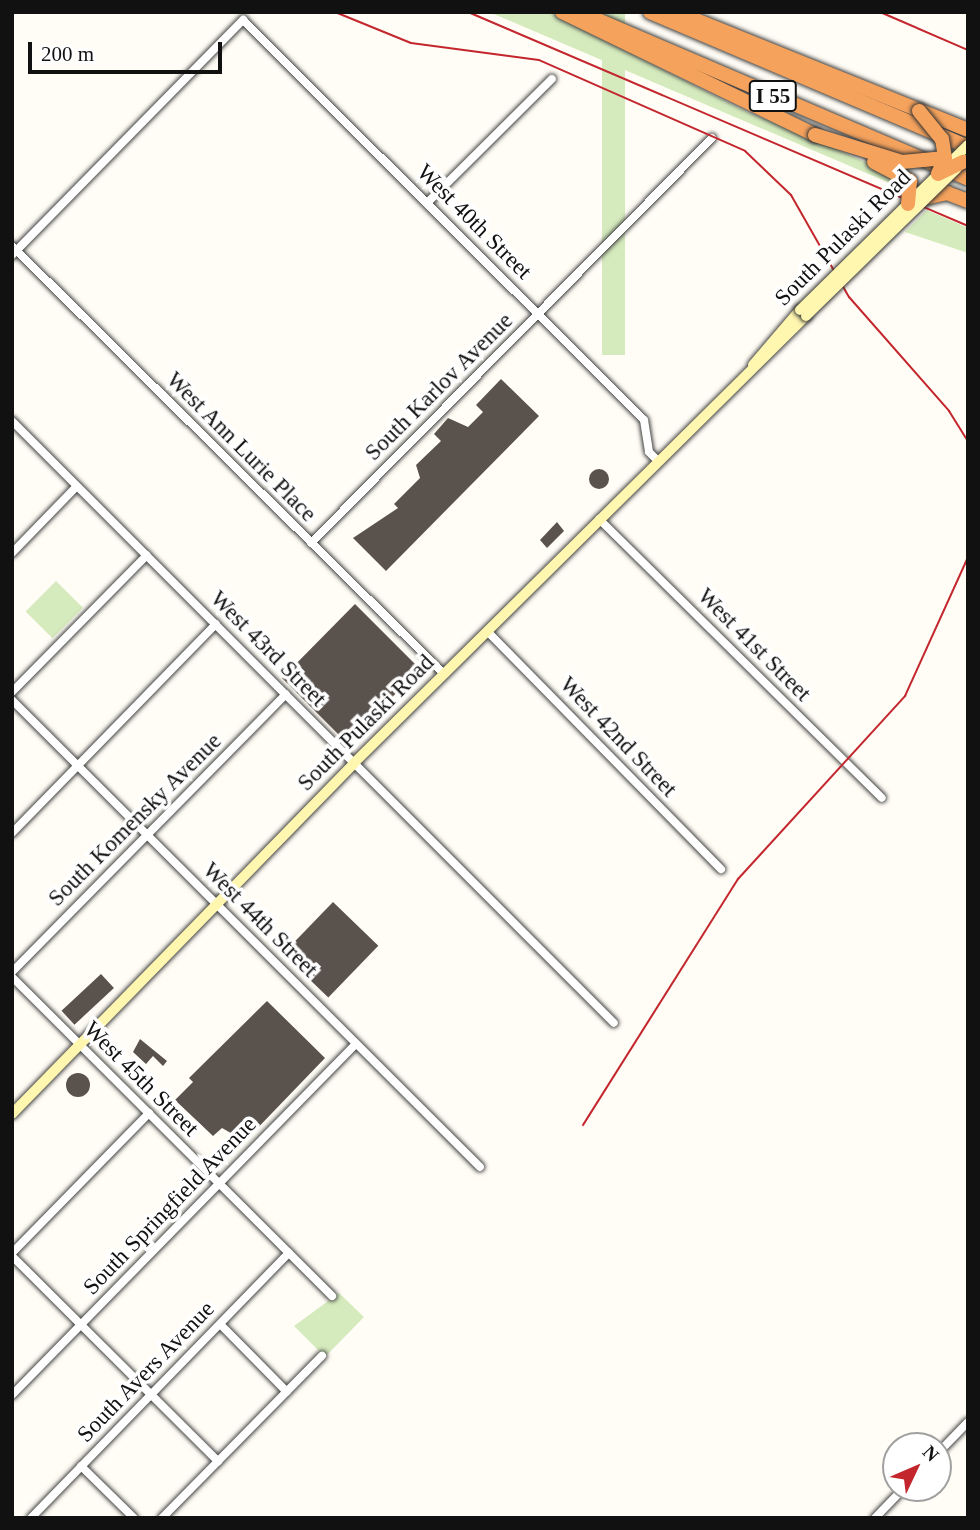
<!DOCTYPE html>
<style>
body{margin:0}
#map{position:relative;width:980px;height:1530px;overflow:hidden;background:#fffdf5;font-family:Georgia,serif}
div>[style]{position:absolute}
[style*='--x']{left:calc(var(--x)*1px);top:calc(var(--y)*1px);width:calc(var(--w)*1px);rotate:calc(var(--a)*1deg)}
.green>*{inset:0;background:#d5ebbd;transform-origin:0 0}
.building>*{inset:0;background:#5a524d;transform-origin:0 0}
.round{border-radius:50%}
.roads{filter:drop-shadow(0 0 2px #444) drop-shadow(0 0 2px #444)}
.minor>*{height:8px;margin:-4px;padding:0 4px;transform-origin:4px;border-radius:4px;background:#fff}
.secondary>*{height:10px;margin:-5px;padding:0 5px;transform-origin:5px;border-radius:5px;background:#fff6b0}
.motorway>*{height:14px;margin:-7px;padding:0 7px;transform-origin:7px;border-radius:7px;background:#f5a25d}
.rail>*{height:2px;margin:-1px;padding:0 1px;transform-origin:1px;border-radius:1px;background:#c4262e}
.bridges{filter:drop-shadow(0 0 2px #333) drop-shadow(0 0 2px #333)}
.secondary-bridge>*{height:10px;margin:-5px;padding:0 5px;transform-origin:5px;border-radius:5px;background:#fff6b0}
.motorway-bridge>*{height:14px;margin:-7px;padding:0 7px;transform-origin:7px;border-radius:7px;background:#f5a25d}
span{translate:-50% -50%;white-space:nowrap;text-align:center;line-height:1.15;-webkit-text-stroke:7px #fff;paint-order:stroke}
.shield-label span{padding:2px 5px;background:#fff;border:2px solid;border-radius:5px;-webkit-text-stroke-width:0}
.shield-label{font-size:21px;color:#111;font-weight:700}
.street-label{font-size:23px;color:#111}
.frame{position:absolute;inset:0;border:14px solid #111;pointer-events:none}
.north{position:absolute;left:882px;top:1432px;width:70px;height:70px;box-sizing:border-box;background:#fff;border:2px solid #a0a0a0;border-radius:50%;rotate:46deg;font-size:19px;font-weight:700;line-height:28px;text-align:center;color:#111}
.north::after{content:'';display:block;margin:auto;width:24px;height:32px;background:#c4262e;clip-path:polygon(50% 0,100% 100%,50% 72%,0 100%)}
.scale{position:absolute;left:28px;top:42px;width:194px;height:32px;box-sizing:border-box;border:4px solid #111;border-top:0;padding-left:9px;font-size:21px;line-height:24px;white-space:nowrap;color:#111;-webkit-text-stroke:5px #fff;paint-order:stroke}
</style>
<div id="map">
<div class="green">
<i style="clip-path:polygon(489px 12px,549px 12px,743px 110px,903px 178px,906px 190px)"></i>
<i style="left:602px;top:12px;width:23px;height:343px"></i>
<i style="clip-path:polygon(927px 210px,968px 228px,968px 253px,905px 232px)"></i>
<i style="left:56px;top:581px;width:38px;height:43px;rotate:45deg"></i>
<i style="clip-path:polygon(339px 1293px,364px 1317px,325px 1357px,294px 1326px)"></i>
</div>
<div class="building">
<i style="clip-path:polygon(501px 379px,539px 416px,386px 571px,353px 538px,398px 508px,394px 504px,420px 478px,416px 465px,441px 441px,434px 434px,448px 418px,468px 427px,483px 412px,476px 405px)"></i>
<i class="round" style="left:589px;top:469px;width:20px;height:20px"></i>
<i style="clip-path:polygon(557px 522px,564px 531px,547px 548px,540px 540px)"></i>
<i style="clip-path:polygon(355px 604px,416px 665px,416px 673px,347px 743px,282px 678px)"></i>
<i style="left:333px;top:902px;width:63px;height:72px;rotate:44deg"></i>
<i style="left:101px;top:974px;width:19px;height:54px;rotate:47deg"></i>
<i style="clip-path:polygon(267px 1001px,325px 1058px,245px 1141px,222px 1128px,213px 1136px,175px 1100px,193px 1082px,189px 1078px)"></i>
<i style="clip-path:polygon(140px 1039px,167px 1061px,163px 1066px,153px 1056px,146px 1064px,133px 1052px)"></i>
<i class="round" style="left:66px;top:1073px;width:24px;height:24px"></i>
</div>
<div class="roads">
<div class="minor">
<i style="--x:427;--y:203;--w:176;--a:-44.8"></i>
<i style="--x:12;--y:246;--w:608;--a:44.73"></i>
<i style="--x:12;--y:255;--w:330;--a:-45.5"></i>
<i style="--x:243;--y:20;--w:566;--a:44.93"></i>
<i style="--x:644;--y:420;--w:32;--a:81"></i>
<i style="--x:649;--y:452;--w:13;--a:45"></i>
<i style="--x:12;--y:421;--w:851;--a:45"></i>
<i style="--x:599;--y:519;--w:397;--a:44.6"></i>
<i style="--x:311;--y:543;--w:570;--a:-45.28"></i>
<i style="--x:12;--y:553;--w:93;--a:-45.9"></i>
<i style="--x:487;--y:631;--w:334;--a:45.5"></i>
<i style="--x:12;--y:692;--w:192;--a:-45.4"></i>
<i style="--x:12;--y:700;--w:661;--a:44.94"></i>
<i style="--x:12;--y:833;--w:292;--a:-45.7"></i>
<i style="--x:12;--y:972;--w:390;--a:-45.4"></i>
<i style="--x:12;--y:977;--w:452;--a:44.9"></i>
<i style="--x:12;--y:1253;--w:196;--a:-45.6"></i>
<i style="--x:12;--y:1256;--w:291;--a:44.9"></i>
<i style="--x:220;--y:1324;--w:95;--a:45.4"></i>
<i style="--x:12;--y:1395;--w:491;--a:-45.6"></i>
<i style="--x:938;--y:1453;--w:43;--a:-45.9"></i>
<i style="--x:81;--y:1466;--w:74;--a:44.5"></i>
<i style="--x:31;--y:1518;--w:370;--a:-45.8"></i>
<i style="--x:162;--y:1518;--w:228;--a:-45.4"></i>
<i style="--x:875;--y:1518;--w:42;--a:-46"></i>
</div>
<div class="secondary">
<i style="--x:753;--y:365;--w:72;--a:-49.5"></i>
<i style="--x:12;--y:1114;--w:490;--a:-45.7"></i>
<i style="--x:354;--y:763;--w:636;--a:-44.68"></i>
</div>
<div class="motorway">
<i style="--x:562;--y:12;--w:281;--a:25.9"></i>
<i style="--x:579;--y:12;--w:423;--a:23.2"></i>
<i style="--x:650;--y:12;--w:345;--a:23"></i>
<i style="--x:676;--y:12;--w:315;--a:22"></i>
<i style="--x:925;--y:198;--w:23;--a:-13"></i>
<i style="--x:947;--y:193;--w:22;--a:21"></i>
</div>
</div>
<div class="rail">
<i style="--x:335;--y:12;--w:82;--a:22.2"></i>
<i style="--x:411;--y:43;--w:129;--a:7.6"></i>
<i style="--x:539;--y:60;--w:225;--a:23.8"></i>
<i style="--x:745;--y:151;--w:64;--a:43.7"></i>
<i style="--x:791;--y:195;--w:117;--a:60.4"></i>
<i style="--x:849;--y:297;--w:152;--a:48.7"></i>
<i style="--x:949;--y:411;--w:36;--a:58"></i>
<i style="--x:468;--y:12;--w:544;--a:23.17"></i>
<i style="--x:880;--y:12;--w:96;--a:23.4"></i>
<i style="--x:583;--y:1125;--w:291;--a:-57.8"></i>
<i style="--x:738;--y:879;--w:248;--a:-47.6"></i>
<i style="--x:905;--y:696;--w:153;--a:-65.6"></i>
</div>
<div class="bridges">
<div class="secondary-bridge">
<i style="--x:800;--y:310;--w:235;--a:-44.5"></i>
<i style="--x:806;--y:316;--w:211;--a:-44.4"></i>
</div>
<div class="motorway-bridge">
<i style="--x:919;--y:111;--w:36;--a:51"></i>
<i style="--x:942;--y:139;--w:19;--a:81"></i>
<i style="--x:945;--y:158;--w:17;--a:114"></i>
<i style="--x:815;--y:135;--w:91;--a:17.2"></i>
<i style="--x:902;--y:162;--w:43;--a:-5.3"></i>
<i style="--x:874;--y:162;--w:41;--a:27.8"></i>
<i style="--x:910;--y:181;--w:23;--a:95"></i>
<i style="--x:938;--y:174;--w:28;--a:-26"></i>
</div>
</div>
<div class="shield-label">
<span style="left:773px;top:96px">I 55</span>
</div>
<div class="street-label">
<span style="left:474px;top:222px;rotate:45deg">West 40th Street</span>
<span style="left:843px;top:238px;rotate:-45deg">South Pulaski Road</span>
<span style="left:439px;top:387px;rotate:-45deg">South Karlov Avenue</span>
<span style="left:241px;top:447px;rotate:45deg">West Ann Lurie Place</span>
<span style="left:754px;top:645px;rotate:45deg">West 41st Street</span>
<span style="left:268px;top:649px;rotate:45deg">West 43rd Street</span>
<span style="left:366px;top:723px;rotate:-45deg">South Pulaski Road</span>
<span style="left:618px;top:737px;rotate:46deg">West 42nd Street</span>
<span style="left:135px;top:820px;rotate:-45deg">South Komensky Avenue</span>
<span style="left:260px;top:920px;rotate:45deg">West 44th Street</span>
<span style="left:141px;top:1079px;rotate:45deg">West 45th Street</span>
<span style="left:170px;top:1206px;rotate:-46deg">South Springfield Avenue</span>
<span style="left:146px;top:1372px;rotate:-46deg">South Avers Avenue</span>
</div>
<div class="frame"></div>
<div class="north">N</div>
<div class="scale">200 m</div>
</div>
